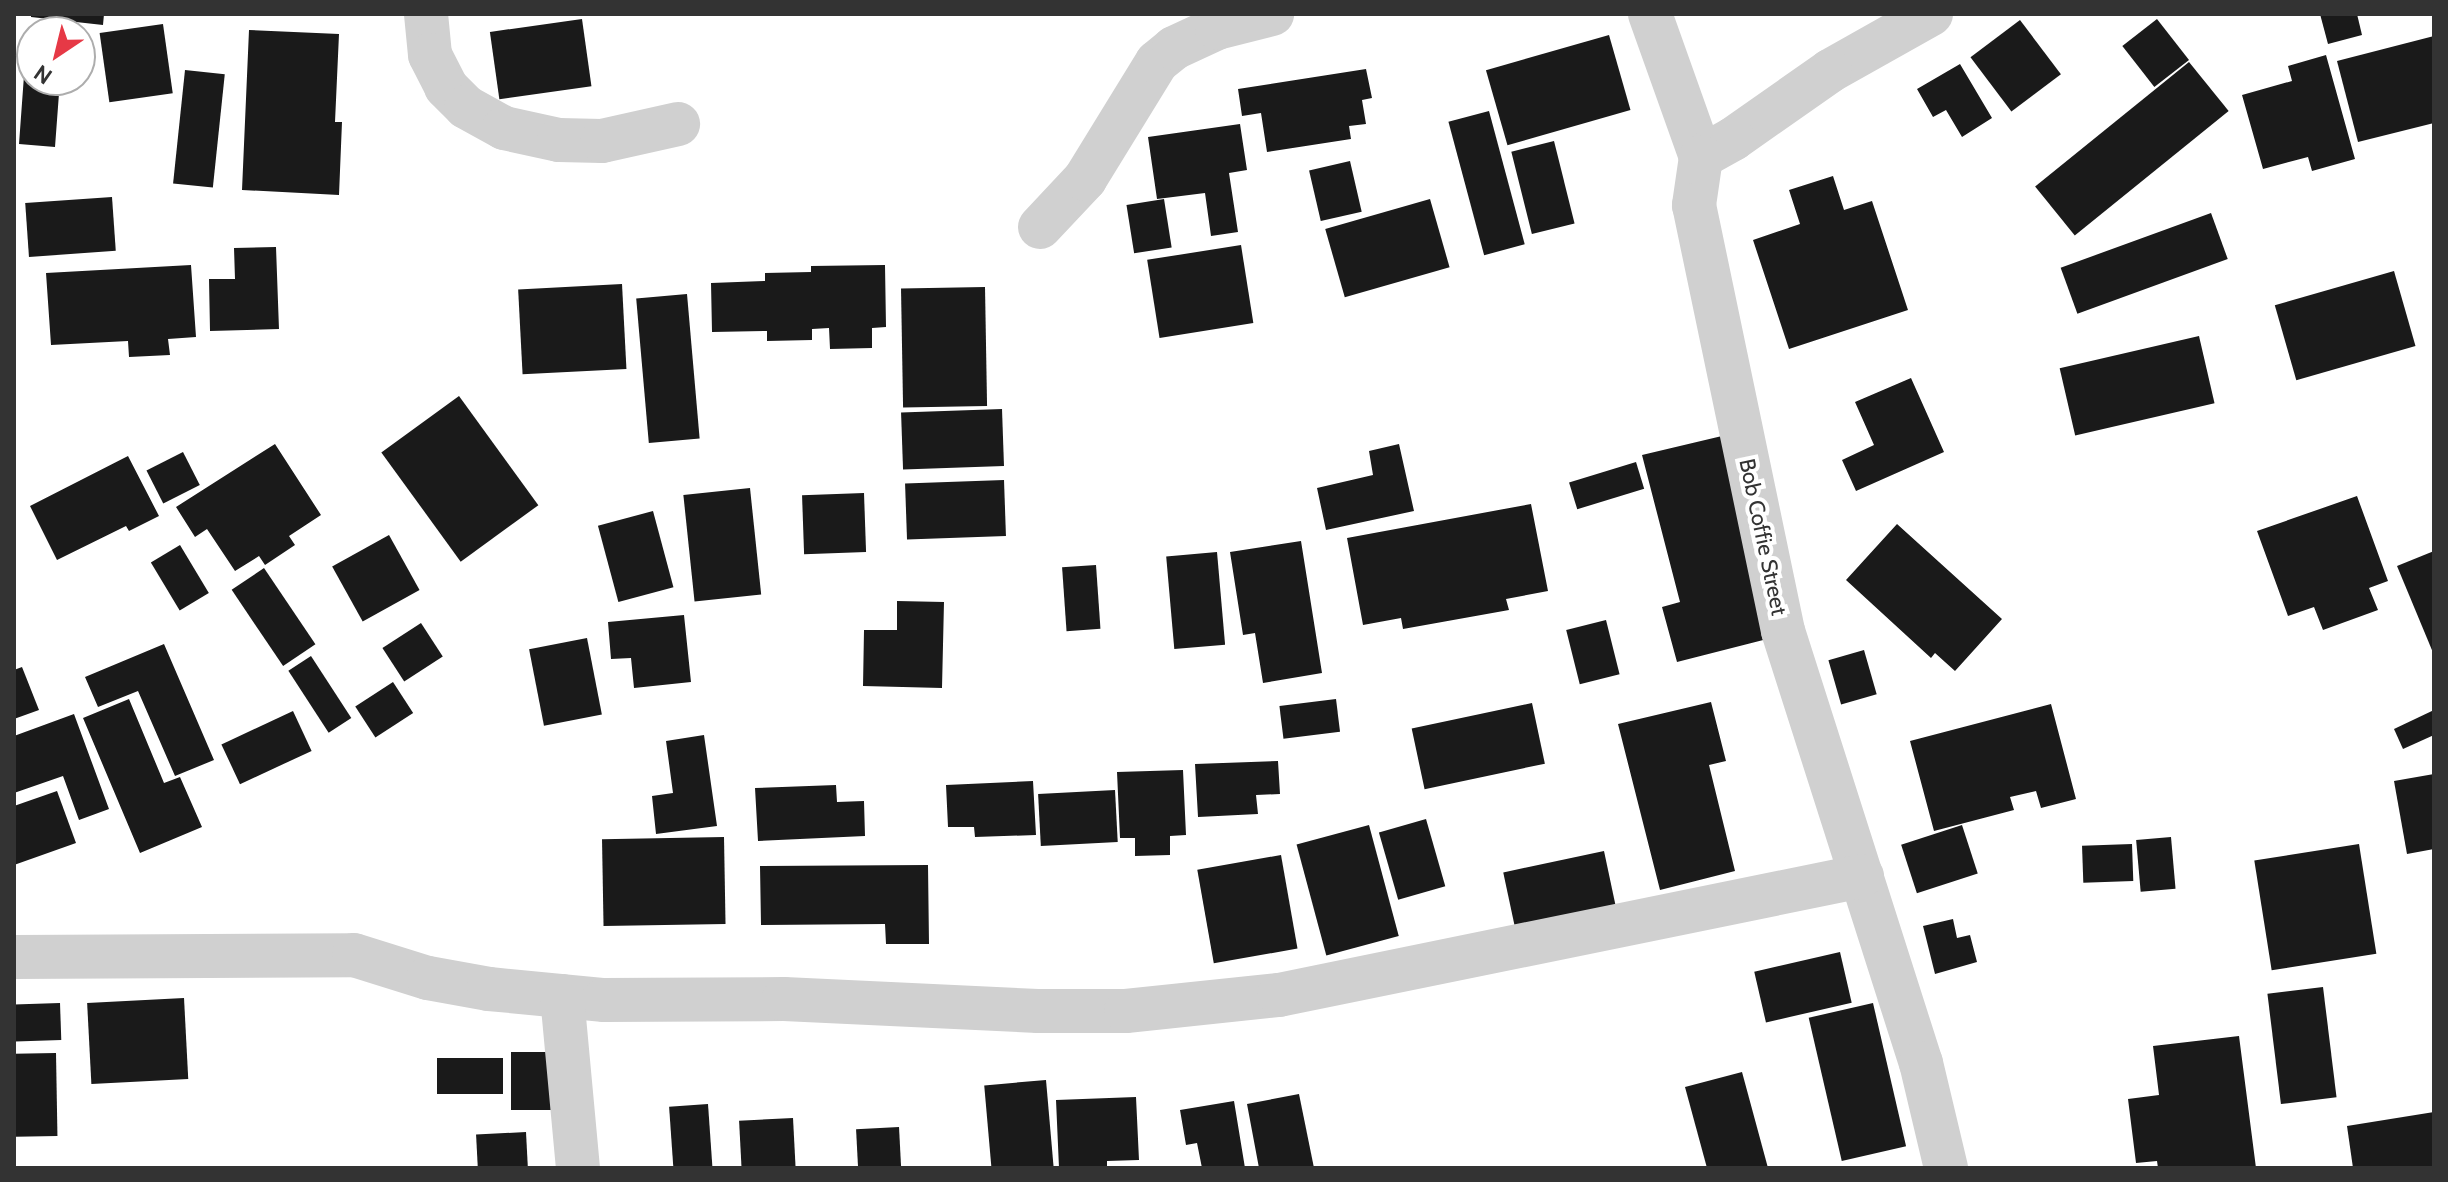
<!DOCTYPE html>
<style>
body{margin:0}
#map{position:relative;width:2448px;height:1182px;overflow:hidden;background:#fff;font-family:Cabin,sans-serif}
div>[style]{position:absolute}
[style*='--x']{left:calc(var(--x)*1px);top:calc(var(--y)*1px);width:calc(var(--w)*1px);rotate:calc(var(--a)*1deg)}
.building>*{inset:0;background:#1a1a1a;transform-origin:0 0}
.minor>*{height:44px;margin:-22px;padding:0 22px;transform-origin:22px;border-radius:22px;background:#d0d0d0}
span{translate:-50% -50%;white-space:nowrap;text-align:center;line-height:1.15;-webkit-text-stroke:8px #fff;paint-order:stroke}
.street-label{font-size:22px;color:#333}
.frame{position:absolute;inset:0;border:16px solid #333;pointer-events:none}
.north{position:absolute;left:16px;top:16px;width:80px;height:80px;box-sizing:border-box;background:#fff;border:2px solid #adadad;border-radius:50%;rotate:215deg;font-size:22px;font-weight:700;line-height:32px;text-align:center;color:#333}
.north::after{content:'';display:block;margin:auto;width:28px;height:36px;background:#e63946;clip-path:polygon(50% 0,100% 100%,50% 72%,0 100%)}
</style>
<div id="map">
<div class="building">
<i style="clip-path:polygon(31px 14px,104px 14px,103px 25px,31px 17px)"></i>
<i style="clip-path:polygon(2320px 14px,2357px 14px,2362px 35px,2328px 44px)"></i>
<i style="left:582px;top:19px;width:68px;height:93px;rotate:82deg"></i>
<i style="left:2157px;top:19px;width:52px;height:44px;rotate:52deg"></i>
<i style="left:2020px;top:20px;width:68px;height:62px;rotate:53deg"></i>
<i style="left:163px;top:24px;width:70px;height:64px;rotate:82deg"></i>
<i style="clip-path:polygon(249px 30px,339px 34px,335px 122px,342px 122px,339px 195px,242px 190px)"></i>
<i style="left:1609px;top:35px;width:78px;height:128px;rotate:74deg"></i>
<i style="clip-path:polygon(2434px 36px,2434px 123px,2358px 142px,2337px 61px)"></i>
<i style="clip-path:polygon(26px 48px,32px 49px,32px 80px,60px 80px,55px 147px,19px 144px)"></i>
<i style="clip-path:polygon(2326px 55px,2355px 159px,2312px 171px,2308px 157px,2263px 169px,2242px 95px,2292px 81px,2288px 66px)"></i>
<i style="left:2189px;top:62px;width:63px;height:198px;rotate:51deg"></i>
<i style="clip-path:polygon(1960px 64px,1992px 118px,1962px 137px,1946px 110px,1933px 117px,1917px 89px)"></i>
<i style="clip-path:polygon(1366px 69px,1372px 98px,1362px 100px,1366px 124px,1349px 126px,1351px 139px,1267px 152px,1261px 113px,1242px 116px,1238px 89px)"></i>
<i style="left:185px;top:70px;width:40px;height:114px;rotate:6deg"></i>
<i style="left:1489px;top:111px;width:138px;height:42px;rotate:75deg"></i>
<i style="clip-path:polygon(1240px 124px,1247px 170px,1229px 173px,1238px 232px,1211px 236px,1205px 193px,1157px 199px,1148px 137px)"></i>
<i style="left:1554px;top:141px;width:85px;height:44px;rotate:76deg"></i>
<i style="left:1350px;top:161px;width:52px;height:42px;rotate:77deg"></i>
<i style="clip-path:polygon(1833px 176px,1844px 210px,1872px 201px,1908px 310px,1789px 349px,1753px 240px,1800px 224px,1789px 190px)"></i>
<i style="left:112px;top:197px;width:54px;height:87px;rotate:86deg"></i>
<i style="left:1164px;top:199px;width:49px;height:38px;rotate:81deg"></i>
<i style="left:1430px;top:199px;width:71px;height:109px;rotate:74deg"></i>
<i style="left:2211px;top:213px;width:49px;height:160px;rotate:70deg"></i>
<i style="left:1241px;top:245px;width:79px;height:95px;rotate:81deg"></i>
<i style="clip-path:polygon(276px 247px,279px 329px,210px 331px,209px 279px,235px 279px,234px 248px)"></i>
<i style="clip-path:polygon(191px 265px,196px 337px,168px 339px,170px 355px,129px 357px,128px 341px,51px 345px,46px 273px)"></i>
<i style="clip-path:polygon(885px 265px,886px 327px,872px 328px,872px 348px,830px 349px,829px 328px,812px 329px,812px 340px,767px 341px,767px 331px,712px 332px,711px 283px,765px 281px,765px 273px,811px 272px,811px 266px)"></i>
<i style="left:2394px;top:271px;width:78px;height:124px;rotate:74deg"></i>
<i style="left:622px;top:284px;width:85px;height:104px;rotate:87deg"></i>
<i style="left:985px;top:287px;width:119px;height:84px;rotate:89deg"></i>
<i style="left:687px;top:294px;width:145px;height:51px;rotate:85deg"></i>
<i style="left:2199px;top:336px;width:69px;height:143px;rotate:77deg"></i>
<i style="clip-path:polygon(1911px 378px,1944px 452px,1856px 491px,1842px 460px,1874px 445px,1855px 402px)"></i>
<i style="left:459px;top:396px;width:135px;height:96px;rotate:54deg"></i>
<i style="left:1002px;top:409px;width:57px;height:101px;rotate:88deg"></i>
<i style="clip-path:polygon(1722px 436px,1775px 637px,1677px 662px,1662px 607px,1680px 602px,1642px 455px)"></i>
<i style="clip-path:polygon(275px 444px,321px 515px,289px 536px,295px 545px,265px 565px,259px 556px,235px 571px,207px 529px,195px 537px,176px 507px)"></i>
<i style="clip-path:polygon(1399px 444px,1414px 511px,1326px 530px,1317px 488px,1373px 475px,1369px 451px)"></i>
<i style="left:183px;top:452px;width:37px;height:41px;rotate:63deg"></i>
<i style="clip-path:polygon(128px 456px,159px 516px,129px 531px,126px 526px,57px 560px,30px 506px)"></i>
<i style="left:1636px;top:462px;width:28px;height:70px;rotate:73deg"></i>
<i style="left:1004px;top:480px;width:56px;height:99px;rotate:88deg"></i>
<i style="left:750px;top:488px;width:107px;height:67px;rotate:84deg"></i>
<i style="left:864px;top:493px;width:59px;height:62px;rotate:88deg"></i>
<i style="clip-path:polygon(2357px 496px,2388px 581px,2369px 588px,2378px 610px,2323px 630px,2314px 607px,2288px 616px,2257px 531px)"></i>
<i style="clip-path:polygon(1531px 504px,1548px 591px,1506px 599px,1509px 610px,1403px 629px,1401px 618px,1363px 625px,1347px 538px)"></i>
<i style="left:653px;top:511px;width:79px;height:57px;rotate:75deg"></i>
<i style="clip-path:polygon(1897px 524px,2002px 619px,1955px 671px,1935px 653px,1931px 658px,1846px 580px)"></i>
<i style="left:389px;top:535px;width:63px;height:65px;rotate:61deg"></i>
<i style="clip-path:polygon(1301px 541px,1322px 673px,1263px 683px,1255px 633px,1243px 635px,1230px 552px)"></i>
<i style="left:180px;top:545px;width:56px;height:34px;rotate:59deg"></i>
<i style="clip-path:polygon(2434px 551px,2434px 655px,2397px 566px)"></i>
<i style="left:1217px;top:552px;width:93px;height:51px;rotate:85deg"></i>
<i style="left:1096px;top:565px;width:64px;height:34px;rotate:86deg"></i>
<i style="left:264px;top:568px;width:92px;height:39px;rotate:56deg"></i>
<i style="clip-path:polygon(897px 601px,944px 602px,942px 688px,863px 686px,864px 630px,897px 630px)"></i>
<i style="clip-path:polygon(684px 615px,691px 682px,634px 688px,631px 658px,611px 659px,608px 622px)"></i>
<i style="left:1606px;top:620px;width:56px;height:41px;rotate:76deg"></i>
<i style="left:421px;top:623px;width:40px;height:46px;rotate:57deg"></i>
<i style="left:587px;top:638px;width:78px;height:59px;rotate:79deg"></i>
<i style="clip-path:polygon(164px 644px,214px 760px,175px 776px,138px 691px,98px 707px,85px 677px)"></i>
<i style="left:1864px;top:650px;width:46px;height:37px;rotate:74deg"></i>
<i style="left:311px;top:656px;width:74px;height:27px;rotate:57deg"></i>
<i style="clip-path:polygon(22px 667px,39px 710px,14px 719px,14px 670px)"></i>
<i style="left:393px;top:682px;width:37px;height:45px;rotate:57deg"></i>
<i style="clip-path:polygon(129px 699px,164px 783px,180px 777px,202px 827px,140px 853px,83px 718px)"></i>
<i style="left:1336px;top:699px;width:33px;height:57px;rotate:83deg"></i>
<i style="clip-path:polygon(1711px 702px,1726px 761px,1709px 765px,1735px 871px,1660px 890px,1618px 724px)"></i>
<i style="left:1532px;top:703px;width:62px;height:123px;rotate:78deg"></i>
<i style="clip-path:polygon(2051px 704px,2076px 799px,2041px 808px,2036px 791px,2010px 797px,2014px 810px,1934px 831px,1910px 741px)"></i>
<i style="clip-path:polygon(2434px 710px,2434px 735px,2403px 749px,2394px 729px)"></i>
<i style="left:293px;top:711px;width:44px;height:79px;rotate:65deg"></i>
<i style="clip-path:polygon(74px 714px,109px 809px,79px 820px,63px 776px,14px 793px,14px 736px)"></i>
<i style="clip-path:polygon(704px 735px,717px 826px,656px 834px,652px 796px,673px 793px,666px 741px)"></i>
<i style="clip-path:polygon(1278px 761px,1280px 794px,1256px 795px,1258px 814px,1198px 817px,1195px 764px)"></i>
<i style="clip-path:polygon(1183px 770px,1186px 835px,1170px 836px,1170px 855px,1135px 856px,1135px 838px,1120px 838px,1117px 772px)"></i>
<i style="clip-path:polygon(2434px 774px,2434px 849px,2407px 854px,2394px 781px)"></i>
<i style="clip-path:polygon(1033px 781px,1036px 835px,975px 837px,974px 827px,948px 827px,946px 785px)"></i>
<i style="clip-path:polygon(836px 785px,837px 802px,864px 801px,865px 836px,758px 841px,755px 788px)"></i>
<i style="left:1115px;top:790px;width:52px;height:77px;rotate:87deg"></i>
<i style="clip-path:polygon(57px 791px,76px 843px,14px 865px,14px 806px)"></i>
<i style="left:1426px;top:819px;width:70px;height:49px;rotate:74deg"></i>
<i style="left:1369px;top:825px;width:115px;height:75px;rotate:75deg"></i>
<i style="left:1962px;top:825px;width:51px;height:64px;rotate:72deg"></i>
<i style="left:724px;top:837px;width:87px;height:122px;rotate:89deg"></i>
<i style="left:2171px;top:837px;width:52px;height:35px;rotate:85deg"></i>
<i style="left:2132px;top:844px;width:37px;height:50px;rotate:88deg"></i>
<i style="left:2359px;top:844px;width:111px;height:106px;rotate:81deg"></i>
<i style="left:1604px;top:851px;width:62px;height:103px;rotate:78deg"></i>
<i style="left:1281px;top:855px;width:95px;height:85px;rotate:80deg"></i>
<i style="clip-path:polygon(928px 865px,929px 944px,886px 944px,885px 924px,761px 925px,760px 866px)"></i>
<i style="clip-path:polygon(1953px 919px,1957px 938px,1970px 935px,1977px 962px,1935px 974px,1923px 926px)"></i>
<i style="left:1840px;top:952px;width:52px;height:88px;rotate:77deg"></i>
<i style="left:2323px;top:987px;width:111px;height:56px;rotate:83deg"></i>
<i style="left:184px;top:998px;width:81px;height:97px;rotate:87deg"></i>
<i style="left:60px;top:1003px;width:37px;height:46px;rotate:88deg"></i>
<i style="left:1873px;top:1003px;width:147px;height:66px;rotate:77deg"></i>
<i style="clip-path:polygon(2239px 1036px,2256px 1168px,2158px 1168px,2157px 1161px,2136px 1163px,2128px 1099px,2159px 1095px,2153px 1046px)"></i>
<i style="left:511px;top:1052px;width:41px;height:58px"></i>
<i style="left:56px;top:1053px;width:83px;height:42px;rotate:89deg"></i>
<i style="left:437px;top:1058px;width:66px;height:36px"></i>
<i style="clip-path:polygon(1742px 1072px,1768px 1168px,1707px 1168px,1685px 1087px)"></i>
<i style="left:1046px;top:1080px;width:88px;height:62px;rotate:85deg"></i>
<i style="clip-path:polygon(1299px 1094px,1314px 1168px,1259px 1168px,1247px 1104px)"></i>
<i style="clip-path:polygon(1136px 1097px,1139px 1160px,1107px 1161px,1107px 1168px,1059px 1168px,1056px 1100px)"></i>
<i style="clip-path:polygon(1234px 1101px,1245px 1168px,1202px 1168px,1197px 1143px,1186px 1145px,1180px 1110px)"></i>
<i style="left:708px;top:1104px;width:64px;height:39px;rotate:86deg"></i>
<i style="clip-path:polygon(2434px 1112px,2434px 1168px,2353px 1168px,2347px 1126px)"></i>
<i style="left:793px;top:1118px;width:50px;height:54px;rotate:87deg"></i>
<i style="left:899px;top:1127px;width:41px;height:43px;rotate:87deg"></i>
<i style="left:526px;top:1132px;width:36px;height:50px;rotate:87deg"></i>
</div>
<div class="minor">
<i style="--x:426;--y:14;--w:41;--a:84.4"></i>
<i style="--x:430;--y:55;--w:36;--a:63"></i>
<i style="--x:446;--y:87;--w:28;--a:45"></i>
<i style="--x:466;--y:107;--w:43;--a:28.9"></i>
<i style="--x:504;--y:128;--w:56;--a:12.3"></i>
<i style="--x:559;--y:140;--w:43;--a:1.3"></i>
<i style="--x:602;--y:141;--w:78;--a:-12.6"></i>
<i style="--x:1650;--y:14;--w:152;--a:70.4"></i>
<i style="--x:1931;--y:14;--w:116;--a:150.6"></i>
<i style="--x:1830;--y:71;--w:118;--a:145"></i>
<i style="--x:1733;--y:139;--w:37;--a:151"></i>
<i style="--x:1701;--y:157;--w:49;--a:98.3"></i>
<i style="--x:1694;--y:205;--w:435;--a:78.2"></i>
<i style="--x:1783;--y:631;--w:454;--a:72.3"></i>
<i style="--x:1921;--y:1063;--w:108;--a:76.6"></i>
<i style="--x:1040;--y:227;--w:66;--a:-46.8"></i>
<i style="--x:1085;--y:179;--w:137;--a:-58.4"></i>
<i style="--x:1157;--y:62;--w:22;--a:-39"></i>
<i style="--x:1174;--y:48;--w:47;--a:-24.9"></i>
<i style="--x:1217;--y:28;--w:57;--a:-14.3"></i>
<i style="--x:14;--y:957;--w:340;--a:-0.3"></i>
<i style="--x:354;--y:955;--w:77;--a:17.3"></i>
<i style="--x:428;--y:978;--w:62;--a:10.2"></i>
<i style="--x:489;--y:989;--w:116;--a:5.5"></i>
<i style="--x:604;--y:1000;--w:180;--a:-0.3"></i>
<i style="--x:784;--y:999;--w:254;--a:2.7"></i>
<i style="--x:1038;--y:1011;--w:88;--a:0"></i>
<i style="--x:1126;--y:1011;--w:154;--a:-6"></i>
<i style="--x:1279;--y:995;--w:595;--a:-11.54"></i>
<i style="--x:562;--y:996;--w:173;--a:84.7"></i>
</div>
<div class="street-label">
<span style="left:1763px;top:537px;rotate:78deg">Bob Coffie Street</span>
</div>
<div class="frame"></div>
<div class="north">N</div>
</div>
